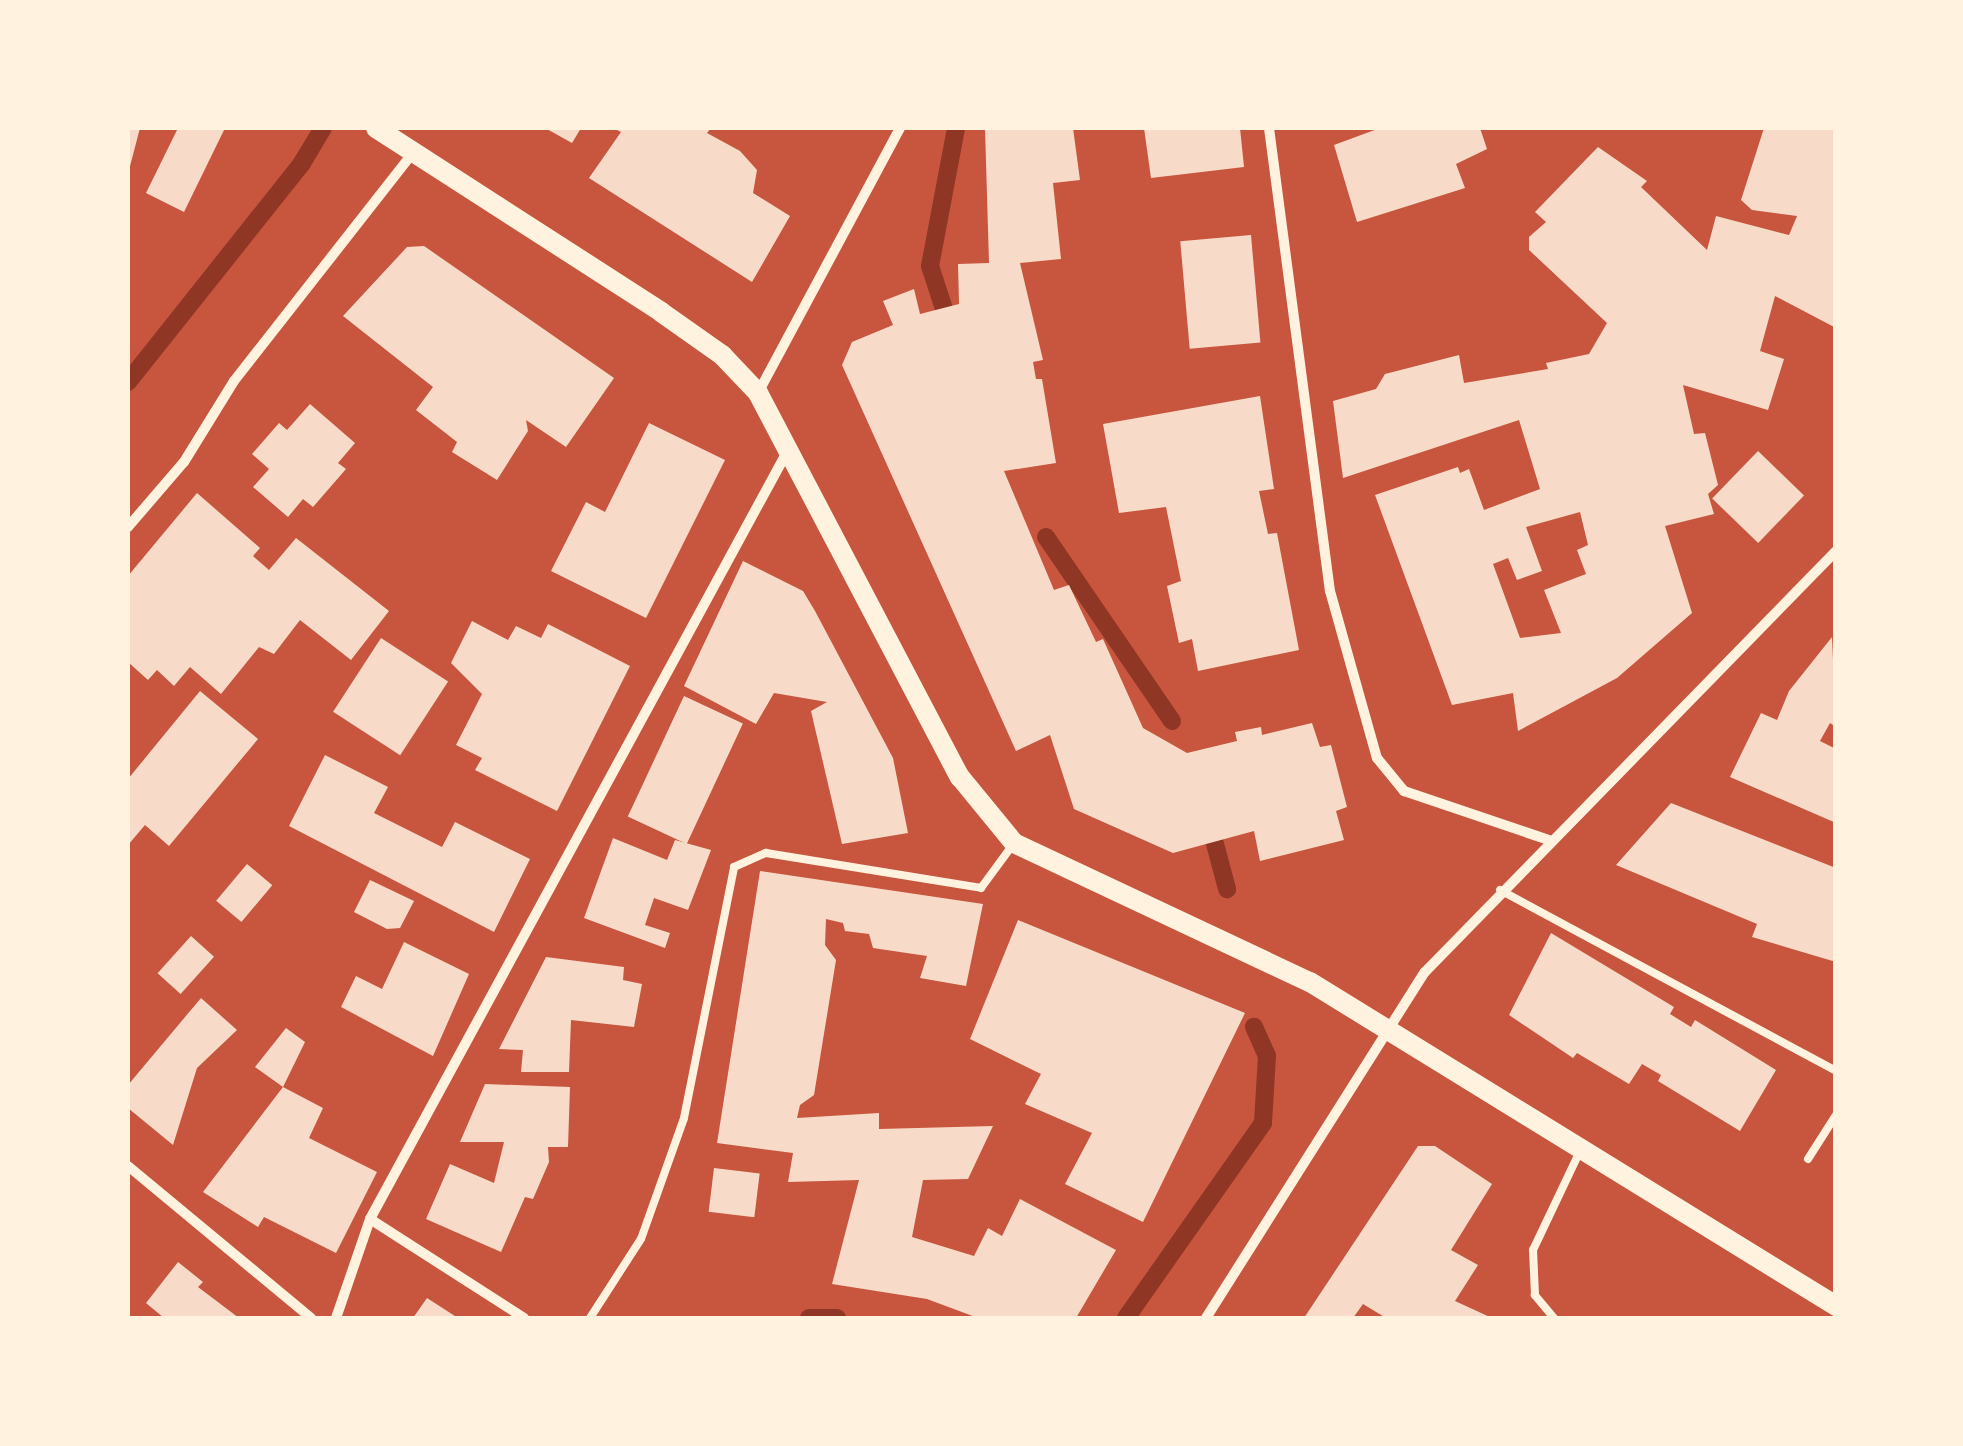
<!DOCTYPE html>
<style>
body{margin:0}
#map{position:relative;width:1963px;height:1446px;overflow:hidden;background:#c8553d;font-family:Manrope,sans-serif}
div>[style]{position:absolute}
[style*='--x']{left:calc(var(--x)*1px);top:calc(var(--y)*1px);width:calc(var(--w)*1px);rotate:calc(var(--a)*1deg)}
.stream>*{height:18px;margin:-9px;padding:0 9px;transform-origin:9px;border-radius:9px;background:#8f3625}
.building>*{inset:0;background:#f7dbc8;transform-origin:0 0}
.service>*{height:8px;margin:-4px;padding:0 4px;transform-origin:4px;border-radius:4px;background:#fff3e0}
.minor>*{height:10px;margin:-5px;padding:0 5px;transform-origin:5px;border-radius:5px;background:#fff3e0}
.secondary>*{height:20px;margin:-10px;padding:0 10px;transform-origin:10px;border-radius:10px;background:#fff3e0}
span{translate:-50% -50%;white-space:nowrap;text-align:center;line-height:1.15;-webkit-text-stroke:10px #fff3e0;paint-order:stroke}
.frame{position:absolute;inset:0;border:130px solid #fff3e0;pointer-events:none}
</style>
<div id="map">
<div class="stream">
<i style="--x:944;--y:309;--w:45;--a:-108"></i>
<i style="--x:930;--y:266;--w:140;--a:-79.3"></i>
<i style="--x:128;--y:382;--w:280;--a:-51.5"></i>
<i style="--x:302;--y:163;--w:41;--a:-59"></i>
<i style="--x:1046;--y:537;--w:223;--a:55.6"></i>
<i style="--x:1214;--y:840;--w:51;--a:75.1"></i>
<i style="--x:809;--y:1318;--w:28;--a:0"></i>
<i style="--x:1126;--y:1318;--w:238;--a:-54.9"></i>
<i style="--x:1263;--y:1123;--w:67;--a:-86.6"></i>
<i style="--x:1267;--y:1056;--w:32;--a:-114"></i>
</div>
<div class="building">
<i style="clip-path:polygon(128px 128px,140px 128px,129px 170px,128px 170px)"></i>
<i style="clip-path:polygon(178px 128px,225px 128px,184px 212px,146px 193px)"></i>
<i style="clip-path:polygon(545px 128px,581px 128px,572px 143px)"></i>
<i style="clip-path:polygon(613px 128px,711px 128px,707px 133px,740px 151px,757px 170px,753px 193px,790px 216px,752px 282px,589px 178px,621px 132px)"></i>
<i style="clip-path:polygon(985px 128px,1073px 128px,1080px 180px,1053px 183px,1061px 259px,1020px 263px,1043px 360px,1033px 362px,1036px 379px,1042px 379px,1056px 463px,1004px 471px,1054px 590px,1069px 585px,1096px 642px,1103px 639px,1143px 728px,1187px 753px,1237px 741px,1235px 732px,1261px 727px,1262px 735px,1312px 723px,1320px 747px,1331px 745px,1347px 807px,1336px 811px,1344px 840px,1260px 861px,1254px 831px,1173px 853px,1074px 809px,1050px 735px,1016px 751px,842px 365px,852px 342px,893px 325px,883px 301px,914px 289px,920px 314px,959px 304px,958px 264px,989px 263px)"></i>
<i style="clip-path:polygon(1144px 128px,1240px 128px,1244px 167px,1151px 178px)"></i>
<i style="clip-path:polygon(1380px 128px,1480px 128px,1487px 149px,1456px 164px,1465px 188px,1357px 222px,1334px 145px)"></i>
<i style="clip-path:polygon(evenodd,1764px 128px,1836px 128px,1836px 328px,1775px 296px,1760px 351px,1784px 359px,1768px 410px,1683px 385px,1694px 434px,1705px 433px,1718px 485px,1708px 494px,1714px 514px,1665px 526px,1692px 613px,1617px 678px,1518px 731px,1513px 693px,1452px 705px,1375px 495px,1458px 467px,1460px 473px,1469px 469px,1484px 510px,1540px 489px,1519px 420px,1343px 478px,1333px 401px,1376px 389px,1385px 374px,1459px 355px,1464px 383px,1548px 369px,1546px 363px,1589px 354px,1607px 323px,1529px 250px,1529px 237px,1546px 222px,1535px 212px,1598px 147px,1647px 181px,1641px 187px,1707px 250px,1716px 216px,1789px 235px,1797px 216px,1752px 210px,1741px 200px,1764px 128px,1580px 512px,1588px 545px,1577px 550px,1586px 574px,1544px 590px,1561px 633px,1520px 638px,1493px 564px,1508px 558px,1517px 580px,1542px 571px,1526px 527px,1580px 512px)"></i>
<i style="left:1251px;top:235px;width:108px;height:71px;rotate:85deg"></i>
<i style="clip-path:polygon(424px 246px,614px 378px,566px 447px,526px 420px,528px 431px,497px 480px,452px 452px,457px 442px,416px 410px,433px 387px,343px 316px,407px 247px)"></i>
<i style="clip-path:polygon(1260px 396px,1274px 489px,1259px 491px,1268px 534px,1277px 533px,1299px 650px,1198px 671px,1192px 639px,1179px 643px,1167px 586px,1181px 581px,1166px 507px,1119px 513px,1103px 424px)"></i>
<i style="clip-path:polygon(310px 404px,355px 443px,338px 463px,346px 469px,313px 507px,303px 499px,288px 517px,253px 487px,269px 469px,252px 454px,279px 423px,287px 430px)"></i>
<i style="clip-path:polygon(649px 423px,725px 460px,646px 618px,551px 571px,586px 502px,605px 512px)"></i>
<i style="left:1758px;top:451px;width:64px;height:66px;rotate:44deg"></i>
<i style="clip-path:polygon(197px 493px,260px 548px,253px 556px,269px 570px,296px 538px,389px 611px,351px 660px,300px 620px,274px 654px,259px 647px,221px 694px,190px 667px,174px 686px,157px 670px,148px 680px,128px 662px,128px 576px)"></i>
<i style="clip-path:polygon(743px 561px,803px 591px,815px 611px,893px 758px,908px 833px,842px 844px,811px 711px,827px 702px,774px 693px,756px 724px,684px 686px)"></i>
<i style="clip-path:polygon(472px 621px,508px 640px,516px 626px,541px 638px,548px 624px,630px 666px,557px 811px,475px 770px,482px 758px,456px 745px,482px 694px,451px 663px)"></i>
<i style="clip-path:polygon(1832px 637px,1836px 727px,1830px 723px,1820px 741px,1836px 749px,1836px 823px,1730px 777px,1761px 713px,1777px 720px,1789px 691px)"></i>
<i style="left:381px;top:638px;width:80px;height:88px;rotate:33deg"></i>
<i style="clip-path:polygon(200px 691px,258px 739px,169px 846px,145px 825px,128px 845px,128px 779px)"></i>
<i style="left:684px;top:696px;width:65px;height:133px;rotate:25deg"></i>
<i style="clip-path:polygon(325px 755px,388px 787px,374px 813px,442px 847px,455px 822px,530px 859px,494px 932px,289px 826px)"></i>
<i style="clip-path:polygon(1671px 803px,1836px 868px,1836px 962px,1752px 937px,1757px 924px,1616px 865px)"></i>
<i style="clip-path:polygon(613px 838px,667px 860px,675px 840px,711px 850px,688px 910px,654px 898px,645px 925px,670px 933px,665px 948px,584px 918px)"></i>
<i style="left:247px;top:864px;width:33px;height:48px;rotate:40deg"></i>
<i style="clip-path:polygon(760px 871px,983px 904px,966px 986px,920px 978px,927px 956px,873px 948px,869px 934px,845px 931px,843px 923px,826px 919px,825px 945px,836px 960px,814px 1095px,800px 1105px,797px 1118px,879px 1113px,879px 1129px,993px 1126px,968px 1179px,923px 1180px,912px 1237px,974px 1256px,988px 1228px,1002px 1236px,1020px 1199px,1116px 1250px,1076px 1318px,978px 1318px,927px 1299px,832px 1284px,859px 1180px,788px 1182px,793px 1153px,717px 1143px)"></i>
<i style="clip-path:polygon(370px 880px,414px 901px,400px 928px,387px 929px,354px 912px)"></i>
<i style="clip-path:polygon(1018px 920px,1245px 1013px,1143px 1222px,1065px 1184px,1092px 1133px,1025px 1104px,1041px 1074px,970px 1039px)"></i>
<i style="clip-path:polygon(1551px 933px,1674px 1007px,1670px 1014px,1691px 1027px,1695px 1020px,1776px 1070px,1740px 1131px,1658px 1081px,1661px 1075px,1642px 1064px,1629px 1084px,1577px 1053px,1573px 1058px,1509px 1015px)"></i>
<i style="left:191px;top:936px;width:31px;height:50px;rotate:42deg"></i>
<i style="clip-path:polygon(404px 942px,469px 974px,433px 1056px,341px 1007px,356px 976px,382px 989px)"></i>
<i style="clip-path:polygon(546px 957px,624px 967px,623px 980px,642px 984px,634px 1027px,571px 1020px,569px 1072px,521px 1072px,523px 1050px,499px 1049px)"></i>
<i style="clip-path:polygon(201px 998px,237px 1030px,197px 1068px,173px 1145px,128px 1108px,128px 1085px)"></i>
<i style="clip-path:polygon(286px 1028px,305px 1042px,283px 1087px,255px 1067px)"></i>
<i style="clip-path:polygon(485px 1084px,570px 1087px,568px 1147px,548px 1147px,549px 1162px,533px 1199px,525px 1197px,501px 1252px,426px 1219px,450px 1164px,494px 1183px,504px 1142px,460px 1142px)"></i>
<i style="clip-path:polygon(283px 1087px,323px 1108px,309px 1138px,377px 1172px,336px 1253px,264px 1217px,258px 1227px,203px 1192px)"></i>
<i style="clip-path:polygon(1418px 1146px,1435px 1146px,1492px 1184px,1451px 1250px,1478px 1265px,1455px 1301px,1492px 1318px,1386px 1318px,1363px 1304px,1353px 1318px,1304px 1318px)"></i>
<i style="left:714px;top:1168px;width:46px;height:44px;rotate:7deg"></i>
<i style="clip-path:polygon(178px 1262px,203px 1282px,198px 1287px,239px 1318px,164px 1318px,146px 1303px)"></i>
<i style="clip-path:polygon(427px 1298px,458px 1318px,413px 1318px)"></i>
</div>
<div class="service">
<i style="--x:1500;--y:890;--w:382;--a:28.3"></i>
<i style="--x:1808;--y:1159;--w:52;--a:-57.5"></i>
<i style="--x:590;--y:1318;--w:94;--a:-57.2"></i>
<i style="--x:641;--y:1239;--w:128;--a:-70.4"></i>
<i style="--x:684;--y:1118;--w:256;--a:-78.7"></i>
<i style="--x:734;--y:867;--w:35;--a:-24"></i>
<i style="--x:766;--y:853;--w:218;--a:9.2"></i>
<i style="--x:981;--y:888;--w:56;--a:-53.7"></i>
<i style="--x:1554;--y:1318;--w:30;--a:-130"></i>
<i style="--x:1535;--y:1295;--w:45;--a:-92.5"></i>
<i style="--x:1533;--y:1250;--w:110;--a:-64.6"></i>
</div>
<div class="minor">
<i style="--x:1269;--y:128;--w:467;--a:82.5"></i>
<i style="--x:1330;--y:591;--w:173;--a:74.3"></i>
<i style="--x:1377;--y:758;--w:43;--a:50.7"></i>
<i style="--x:1404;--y:791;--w:156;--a:18.7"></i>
<i style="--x:758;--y:393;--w:301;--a:-61.8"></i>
<i style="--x:128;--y:527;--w:86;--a:-49.3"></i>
<i style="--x:184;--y:462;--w:95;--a:-58.3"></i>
<i style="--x:234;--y:381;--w:290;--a:-51.9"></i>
<i style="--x:128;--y:1166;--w:238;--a:39.7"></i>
<i style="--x:370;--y:1219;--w:183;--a:32.7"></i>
<i style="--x:336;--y:1318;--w:105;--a:-71"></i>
<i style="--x:370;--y:1219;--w:875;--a:-61.47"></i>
<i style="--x:1206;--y:1318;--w:409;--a:-57.7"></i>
<i style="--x:1425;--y:972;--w:588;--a:-45.69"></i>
</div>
<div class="secondary">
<i style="--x:376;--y:128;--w:339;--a:32.8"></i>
<i style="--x:661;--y:312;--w:75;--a:35.2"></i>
<i style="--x:722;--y:355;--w:52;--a:46.5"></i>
<i style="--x:758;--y:393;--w:434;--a:62.3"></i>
<i style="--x:960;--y:777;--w:85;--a:50.7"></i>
<i style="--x:1014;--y:843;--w:327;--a:25.2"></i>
<i style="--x:1310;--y:982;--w:618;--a:31.63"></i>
</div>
<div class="frame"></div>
</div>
